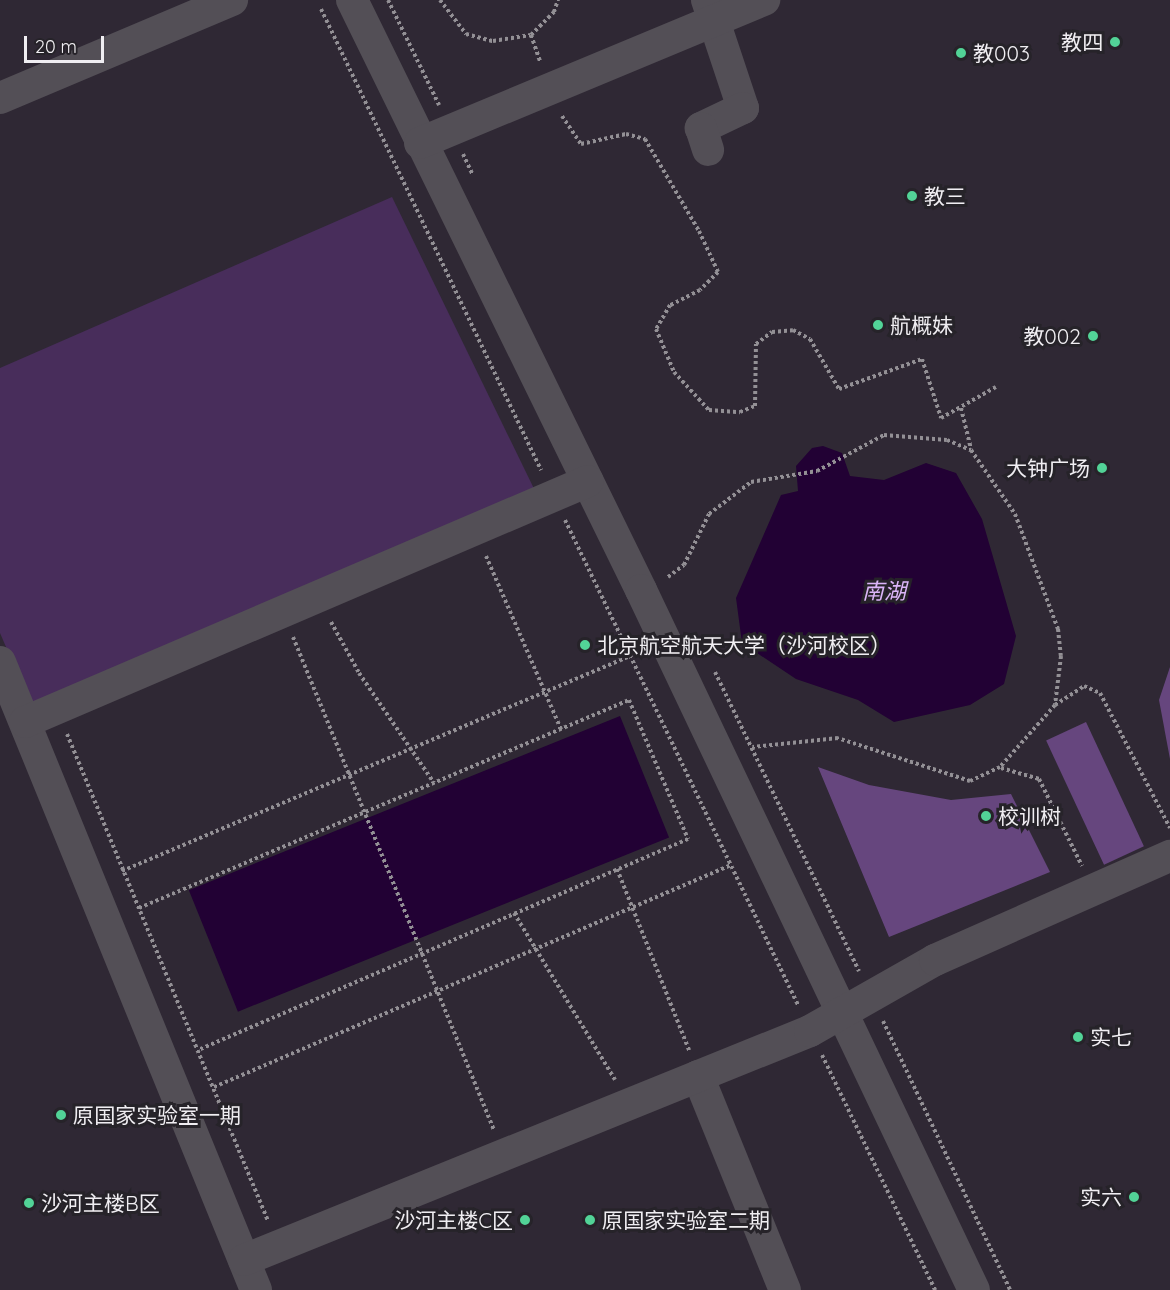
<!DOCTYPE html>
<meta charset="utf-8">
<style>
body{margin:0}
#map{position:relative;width:1170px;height:1290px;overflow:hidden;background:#262329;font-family:Quicksand,"Noto Sans SC",sans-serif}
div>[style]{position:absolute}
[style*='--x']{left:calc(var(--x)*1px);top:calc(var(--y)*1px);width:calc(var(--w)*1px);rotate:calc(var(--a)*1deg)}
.built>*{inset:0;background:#2f2834;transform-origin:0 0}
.green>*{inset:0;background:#482d5b}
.forest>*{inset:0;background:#66467e;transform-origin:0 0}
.water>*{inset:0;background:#220134;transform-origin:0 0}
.path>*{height:4px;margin-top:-2px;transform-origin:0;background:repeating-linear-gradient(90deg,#939095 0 3px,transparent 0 6px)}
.minor>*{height:32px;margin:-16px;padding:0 16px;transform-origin:16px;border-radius:16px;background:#534f56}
.dots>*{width:16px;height:16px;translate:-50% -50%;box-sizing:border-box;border:3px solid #262329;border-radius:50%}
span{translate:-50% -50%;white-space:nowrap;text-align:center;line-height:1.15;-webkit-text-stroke:6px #262329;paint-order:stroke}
.poi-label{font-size:21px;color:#f0eef2}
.right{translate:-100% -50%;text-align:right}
.left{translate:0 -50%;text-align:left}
.water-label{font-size:22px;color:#dbb5f8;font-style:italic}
.scale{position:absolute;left:24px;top:36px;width:80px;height:27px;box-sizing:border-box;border:3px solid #f0eef2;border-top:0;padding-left:8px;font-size:18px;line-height:21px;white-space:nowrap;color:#f0eef2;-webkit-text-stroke:4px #262329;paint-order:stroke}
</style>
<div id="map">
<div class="built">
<i style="left:0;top:0;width:1170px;height:1290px"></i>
</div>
<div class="green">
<i style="clip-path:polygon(392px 197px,539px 499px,32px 707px,0 633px,0 368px)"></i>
</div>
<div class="forest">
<i style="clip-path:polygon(1170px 667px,1170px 759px,1159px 700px)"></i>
<i style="left:1086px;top:722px;width:137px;height:44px;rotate:65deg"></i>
<i style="clip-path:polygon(818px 767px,869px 785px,951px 800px,1011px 794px,1050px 872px,889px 937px)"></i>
</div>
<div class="water">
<i style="clip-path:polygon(823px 446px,842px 453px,850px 476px,884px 480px,926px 463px,956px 473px,982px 519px,1016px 636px,1004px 684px,970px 705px,894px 722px,858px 700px,796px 679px,742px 643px,736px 598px,781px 495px,798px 491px,796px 466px,812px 448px)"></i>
<i style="left:620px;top:716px;width:131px;height:465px;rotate:68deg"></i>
</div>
<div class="path">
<i style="--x:388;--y:0;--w:117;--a:64.1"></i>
<i style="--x:440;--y:0;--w:43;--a:52.6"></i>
<i style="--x:466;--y:34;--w:28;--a:15"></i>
<i style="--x:493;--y:41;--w:38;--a:-9"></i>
<i style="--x:531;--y:35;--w:33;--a:-45"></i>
<i style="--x:554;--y:12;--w:13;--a:-72"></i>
<i style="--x:321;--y:9;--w:511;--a:64.49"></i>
<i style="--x:531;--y:35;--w:28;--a:71"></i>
<i style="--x:562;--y:116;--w:34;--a:56"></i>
<i style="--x:581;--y:144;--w:46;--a:-12.5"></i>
<i style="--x:626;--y:134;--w:20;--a:15"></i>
<i style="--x:645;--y:139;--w:107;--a:59.6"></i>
<i style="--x:699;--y:231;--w:45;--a:65.1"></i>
<i style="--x:718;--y:272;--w:25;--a:135"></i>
<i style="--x:700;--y:290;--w:34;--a:153"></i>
<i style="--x:670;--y:305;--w:28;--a:120"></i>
<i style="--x:656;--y:329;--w:47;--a:67.3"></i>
<i style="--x:674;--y:372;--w:52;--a:47.4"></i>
<i style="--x:709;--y:410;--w:31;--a:4"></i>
<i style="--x:740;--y:412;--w:16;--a:-22"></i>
<i style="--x:755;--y:406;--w:62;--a:-89.1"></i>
<i style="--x:756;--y:344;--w:20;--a:-37"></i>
<i style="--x:772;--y:332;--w:21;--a:-5"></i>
<i style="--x:793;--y:330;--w:19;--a:28"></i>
<i style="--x:810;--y:339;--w:58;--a:59.9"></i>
<i style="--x:839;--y:389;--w:88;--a:-19.9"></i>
<i style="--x:922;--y:359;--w:62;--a:72.1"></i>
<i style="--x:941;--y:418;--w:63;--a:-29.4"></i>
<i style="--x:463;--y:154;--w:23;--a:65"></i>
<i style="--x:961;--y:408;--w:42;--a:76.3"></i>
<i style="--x:565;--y:520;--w:538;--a:64.34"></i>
<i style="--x:486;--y:556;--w:189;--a:66.6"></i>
<i style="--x:668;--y:577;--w:20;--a:-37"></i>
<i style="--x:684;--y:565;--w:57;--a:-63.9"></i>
<i style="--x:709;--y:514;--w:53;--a:-37.3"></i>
<i style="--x:751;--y:482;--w:67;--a:-9.5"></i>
<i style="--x:817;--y:471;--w:76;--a:-28.2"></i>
<i style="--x:884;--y:435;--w:63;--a:4.5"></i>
<i style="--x:947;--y:440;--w:26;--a:23"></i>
<i style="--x:971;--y:450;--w:78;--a:55.5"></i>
<i style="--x:1015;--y:514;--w:123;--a:69.5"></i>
<i style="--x:1058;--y:629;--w:27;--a:84"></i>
<i style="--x:1061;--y:656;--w:49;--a:97"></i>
<i style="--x:1055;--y:705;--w:83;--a:131.6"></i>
<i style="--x:1000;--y:767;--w:33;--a:155"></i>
<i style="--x:970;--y:781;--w:139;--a:-162"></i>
<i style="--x:838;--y:738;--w:86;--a:174"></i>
<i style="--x:331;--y:622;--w:58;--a:61.2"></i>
<i style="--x:359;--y:673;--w:133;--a:55.7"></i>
<i style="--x:293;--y:637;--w:532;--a:67.82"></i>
<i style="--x:715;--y:672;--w:332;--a:64.3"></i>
<i style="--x:1055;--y:705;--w:35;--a:-33"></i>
<i style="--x:1084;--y:686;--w:17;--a:24"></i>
<i style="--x:1100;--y:693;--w:152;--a:62.6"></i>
<i style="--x:67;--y:734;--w:527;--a:67.57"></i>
<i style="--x:1001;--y:768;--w:40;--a:16"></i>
<i style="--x:1039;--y:779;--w:97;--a:63.7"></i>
<i style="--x:617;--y:869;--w:195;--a:68.3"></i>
<i style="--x:122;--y:871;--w:552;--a:-22.94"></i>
<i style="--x:139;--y:908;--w:532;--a:-23"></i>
<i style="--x:629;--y:700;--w:151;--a:67"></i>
<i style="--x:688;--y:839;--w:533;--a:156.7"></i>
<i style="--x:514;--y:913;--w:195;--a:58.8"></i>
<i style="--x:883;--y:1021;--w:297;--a:64.7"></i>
<i style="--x:822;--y:1055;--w:261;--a:64.3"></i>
<i style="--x:214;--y:1087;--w:563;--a:-23.24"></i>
</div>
<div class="minor">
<i style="--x:352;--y:0;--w:657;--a:63.9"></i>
<i style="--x:641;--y:590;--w:775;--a:64.56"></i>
<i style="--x:707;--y:0;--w:114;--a:71.6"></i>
<i style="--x:743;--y:108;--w:47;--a:154.5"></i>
<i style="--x:701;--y:128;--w:23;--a:72"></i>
<i style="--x:0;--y:98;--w:252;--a:-22.9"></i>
<i style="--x:420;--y:143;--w:373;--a:-22.6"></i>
<i style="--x:0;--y:662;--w:678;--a:67.82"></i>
<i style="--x:25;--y:722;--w:612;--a:-23.17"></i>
<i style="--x:698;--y:1076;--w:231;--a:67.9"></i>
<i style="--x:244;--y:1260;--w:611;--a:-22.03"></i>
<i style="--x:810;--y:1031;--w:144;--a:-29.6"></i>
<i style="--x:935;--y:960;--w:257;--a:-23.9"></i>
</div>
<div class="dots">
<i style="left:1115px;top:42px;background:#52d397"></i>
<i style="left:961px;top:53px;background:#52d397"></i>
<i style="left:912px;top:196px;background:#52d397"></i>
<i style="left:878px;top:325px;background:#52d397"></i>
<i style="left:1093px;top:336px;background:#52d397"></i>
<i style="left:1102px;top:468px;background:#52d397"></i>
<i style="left:585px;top:645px;background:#52d397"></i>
<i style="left:986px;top:816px;background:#52d397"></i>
<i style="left:1078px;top:1037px;background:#52d397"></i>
<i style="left:61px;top:1115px;background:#52d397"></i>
<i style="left:1134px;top:1197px;background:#52d397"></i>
<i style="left:29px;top:1203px;background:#52d397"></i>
<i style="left:525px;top:1220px;background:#52d397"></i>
<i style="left:590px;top:1220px;background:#52d397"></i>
</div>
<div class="poi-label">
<span class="right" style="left:1103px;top:42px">教四</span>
<span class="left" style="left:973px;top:53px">教003</span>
<span class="left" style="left:924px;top:196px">教三</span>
<span class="left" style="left:890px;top:325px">航概妹</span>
<span class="right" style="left:1081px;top:336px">教002</span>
<span class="right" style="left:1090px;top:468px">大钟广场</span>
<span class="left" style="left:597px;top:645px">北京航空航天大学（沙河校区）</span>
<span class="left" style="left:998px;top:816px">校训树</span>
<span class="left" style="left:1090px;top:1037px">实七</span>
<span class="left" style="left:73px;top:1115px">原国家实验室一期</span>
<span class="right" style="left:1122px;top:1197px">实六</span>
<span class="left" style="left:41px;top:1203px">沙河主楼B区</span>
<span class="right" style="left:513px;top:1220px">沙河主楼C区</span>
<span class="left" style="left:602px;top:1220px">原国家实验室二期</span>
</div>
<div class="water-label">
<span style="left:884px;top:592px">南湖</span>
</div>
<div class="scale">20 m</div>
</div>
